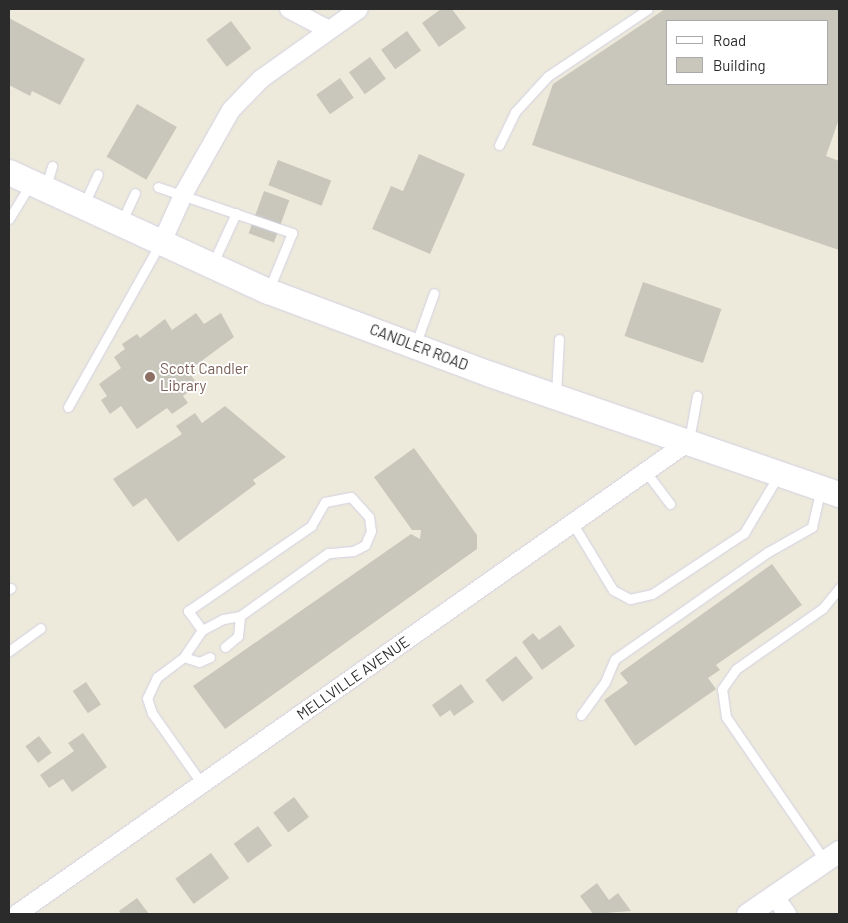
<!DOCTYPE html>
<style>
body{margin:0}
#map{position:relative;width:848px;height:923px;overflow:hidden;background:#eeeadb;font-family:Barlow,sans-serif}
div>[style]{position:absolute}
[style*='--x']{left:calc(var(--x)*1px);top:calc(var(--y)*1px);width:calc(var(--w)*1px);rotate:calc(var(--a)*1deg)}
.building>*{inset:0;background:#c9c7bb;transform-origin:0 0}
.roads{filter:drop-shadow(0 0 1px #d2d1e4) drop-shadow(0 0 1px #d2d1e4)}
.service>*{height:9px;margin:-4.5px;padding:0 4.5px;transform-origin:4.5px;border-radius:4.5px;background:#fff}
.minor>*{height:18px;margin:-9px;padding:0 9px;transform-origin:9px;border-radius:9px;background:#fff}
.tertiary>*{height:21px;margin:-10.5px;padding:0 10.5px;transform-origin:10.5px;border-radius:10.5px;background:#fff}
.secondary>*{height:25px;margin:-12.5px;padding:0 12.5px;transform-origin:12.5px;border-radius:12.5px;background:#fff}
.dots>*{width:14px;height:14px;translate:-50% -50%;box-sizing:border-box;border:2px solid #fff;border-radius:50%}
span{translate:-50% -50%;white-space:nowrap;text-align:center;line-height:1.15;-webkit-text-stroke:4px #fff;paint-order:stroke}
.street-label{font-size:15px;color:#2b2b2b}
.education-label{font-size:15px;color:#785e54}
.left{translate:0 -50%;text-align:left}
.frame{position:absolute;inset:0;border:10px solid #2b2b2b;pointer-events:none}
.legend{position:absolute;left:666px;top:20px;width:162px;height:65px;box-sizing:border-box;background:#fff;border:1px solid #aaa;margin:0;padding:6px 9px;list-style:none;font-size:15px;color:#2b2b2b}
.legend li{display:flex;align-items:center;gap:10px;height:25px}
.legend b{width:25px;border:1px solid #aaa}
</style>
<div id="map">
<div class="building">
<i style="clip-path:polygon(441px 9px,452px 9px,466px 28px,439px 47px,422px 23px)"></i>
<i style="clip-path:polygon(evenodd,665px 9px,839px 9px,839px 119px,826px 156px,839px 161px,839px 250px,532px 145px,553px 84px,665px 9px,667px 21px,827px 21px,827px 84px,667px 84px,667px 21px)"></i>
<i style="clip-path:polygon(9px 18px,85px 59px,60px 105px,32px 91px,30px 96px,9px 85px)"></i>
<i style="left:231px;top:21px;width:34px;height:31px;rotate:53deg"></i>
<i style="left:407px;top:31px;width:24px;height:32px;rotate:54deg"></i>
<i style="left:370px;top:57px;width:27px;height:26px;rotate:54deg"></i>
<i style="left:340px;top:78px;width:24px;height:29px;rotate:55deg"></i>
<i style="left:137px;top:104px;width:46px;height:61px;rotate:30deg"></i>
<i style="clip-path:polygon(419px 154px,465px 174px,430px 254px,372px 229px,391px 186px,403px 191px)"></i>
<i style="left:278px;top:160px;width:57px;height:27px;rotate:21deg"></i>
<i style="left:264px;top:191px;width:27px;height:45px;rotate:20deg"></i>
<i style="left:643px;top:282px;width:83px;height:57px;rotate:19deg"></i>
<i style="clip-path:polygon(196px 313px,204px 324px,221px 313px,234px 337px,188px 371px,198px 385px,183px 396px,188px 403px,172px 414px,167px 408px,137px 429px,121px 406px,110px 414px,101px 400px,107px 396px,99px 384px,121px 368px,114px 357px,125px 349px,122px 344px,137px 334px,140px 338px,165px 319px,172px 330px)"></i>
<i style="clip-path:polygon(225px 406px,286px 457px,253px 480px,256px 484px,178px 542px,146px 498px,133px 507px,113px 479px,182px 434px,176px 426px,195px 413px,202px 423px)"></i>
<i style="clip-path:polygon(414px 448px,477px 535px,477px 549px,225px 729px,193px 686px,411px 534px,420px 539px,421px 530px,412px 530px,374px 477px)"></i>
<i style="clip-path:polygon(772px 564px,802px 605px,716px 665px,720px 670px,708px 678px,716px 689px,635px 746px,604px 700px,628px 683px,620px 673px)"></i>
<i style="clip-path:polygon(560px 625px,575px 646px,542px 670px,522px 642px,533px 633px,539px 640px)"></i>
<i style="left:516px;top:656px;width:28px;height:39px;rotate:52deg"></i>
<i style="left:86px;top:682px;width:27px;height:16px;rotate:56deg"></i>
<i style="clip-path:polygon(461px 684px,474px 702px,454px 716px,450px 710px,440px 717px,432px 705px)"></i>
<i style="clip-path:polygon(83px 733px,107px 767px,72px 792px,63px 779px,49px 788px,40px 775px,74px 751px,68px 743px)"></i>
<i style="left:39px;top:736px;width:21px;height:17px;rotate:53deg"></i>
<i style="left:294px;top:797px;width:25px;height:26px;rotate:53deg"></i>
<i style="left:258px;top:826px;width:24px;height:30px;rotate:54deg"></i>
<i style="left:211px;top:853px;width:31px;height:44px;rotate:54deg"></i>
<i style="clip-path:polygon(597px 883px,609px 900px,618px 893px,631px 911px,593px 914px,580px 896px)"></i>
<i style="clip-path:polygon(137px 898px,149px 914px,121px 914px,119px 911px)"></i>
</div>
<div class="roads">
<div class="service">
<i style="--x:499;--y:145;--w:37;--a:-64"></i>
<i style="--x:515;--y:112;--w:49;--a:-47.5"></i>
<i style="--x:548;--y:76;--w:120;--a:-33.8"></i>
<i style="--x:46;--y:186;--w:21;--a:-73"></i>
<i style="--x:158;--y:187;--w:142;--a:18.9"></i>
<i style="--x:292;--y:233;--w:61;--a:112.3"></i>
<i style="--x:83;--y:206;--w:35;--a:-65"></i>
<i style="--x:9;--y:219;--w:42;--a:-58.6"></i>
<i style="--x:121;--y:223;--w:33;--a:-65"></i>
<i style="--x:213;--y:263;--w:55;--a:-65.3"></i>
<i style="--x:415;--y:346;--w:56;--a:-70.3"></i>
<i style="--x:556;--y:394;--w:55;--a:-86.9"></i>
<i style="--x:68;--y:407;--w:187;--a:-60.6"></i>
<i style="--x:689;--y:440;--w:45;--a:-79.7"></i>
<i style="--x:646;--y:472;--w:40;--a:53"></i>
<i style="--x:573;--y:524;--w:77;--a:58.8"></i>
<i style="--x:613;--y:590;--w:19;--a:28"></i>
<i style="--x:630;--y:599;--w:23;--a:-13"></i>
<i style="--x:652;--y:594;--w:110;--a:-33.5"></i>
<i style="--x:744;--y:533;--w:66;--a:-59.2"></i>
<i style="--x:9;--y:589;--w:2;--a:-27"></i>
<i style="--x:202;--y:630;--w:24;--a:-126"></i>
<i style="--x:188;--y:611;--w:150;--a:-34.6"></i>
<i style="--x:311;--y:526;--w:28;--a:-60"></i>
<i style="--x:325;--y:502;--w:26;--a:-11"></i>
<i style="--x:351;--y:497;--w:27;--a:48"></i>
<i style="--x:369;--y:517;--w:14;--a:82"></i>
<i style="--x:371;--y:531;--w:15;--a:113"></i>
<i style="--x:365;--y:545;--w:13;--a:153"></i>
<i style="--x:353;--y:551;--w:25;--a:175"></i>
<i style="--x:328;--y:553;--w:108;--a:144.4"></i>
<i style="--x:240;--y:616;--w:17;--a:170"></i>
<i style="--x:223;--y:619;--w:24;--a:152"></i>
<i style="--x:202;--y:630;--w:32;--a:124"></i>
<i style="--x:184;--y:657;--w:34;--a:143"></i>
<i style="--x:157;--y:677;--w:23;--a:115"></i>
<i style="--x:147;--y:698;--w:16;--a:72"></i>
<i style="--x:152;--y:713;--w:87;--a:54.8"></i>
<i style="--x:225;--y:647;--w:17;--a:-40"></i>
<i style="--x:238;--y:636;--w:20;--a:-84"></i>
<i style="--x:9;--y:651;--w:39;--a:-36"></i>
<i style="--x:184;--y:657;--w:16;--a:18"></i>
<i style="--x:199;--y:662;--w:12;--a:-24"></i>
<i style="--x:581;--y:715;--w:41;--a:-54"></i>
<i style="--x:605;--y:682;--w:25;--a:-67"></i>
<i style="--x:615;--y:659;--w:187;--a:-35"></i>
<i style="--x:768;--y:552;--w:51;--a:-29.6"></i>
<i style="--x:812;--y:527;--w:40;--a:-77"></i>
<i style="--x:825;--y:861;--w:175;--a:-124.5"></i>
<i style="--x:726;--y:717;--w:28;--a:-98"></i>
<i style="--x:722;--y:689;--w:24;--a:-55"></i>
<i style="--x:736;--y:669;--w:106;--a:-35"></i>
<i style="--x:823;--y:608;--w:26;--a:-51"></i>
</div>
<div class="minor">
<i style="--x:289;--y:9;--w:43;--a:27.8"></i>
<i style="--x:162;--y:242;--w:54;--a:-65.8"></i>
<i style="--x:184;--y:193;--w:95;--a:-60.5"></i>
<i style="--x:231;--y:110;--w:43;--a:-45.9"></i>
<i style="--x:261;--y:79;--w:120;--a:-35.5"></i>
<i style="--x:774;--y:896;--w:22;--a:54"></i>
<i style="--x:17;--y:914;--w:820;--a:-35.12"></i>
</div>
<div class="tertiary">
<i style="--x:747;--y:914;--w:112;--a:-34.4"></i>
</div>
<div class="secondary">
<i style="--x:9;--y:172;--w:285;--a:24.7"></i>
<i style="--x:268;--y:291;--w:237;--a:20.5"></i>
<i style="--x:490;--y:374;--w:369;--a:19"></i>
</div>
</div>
<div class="dots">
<i style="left:150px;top:377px;background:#8d6e63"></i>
</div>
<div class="street-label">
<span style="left:419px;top:347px;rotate:21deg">CANDLER ROAD</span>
<span style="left:353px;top:678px;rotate:-35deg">MELLVILLE AVENUE</span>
</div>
<div class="education-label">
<span class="left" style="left:160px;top:377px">Scott Candler<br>Library</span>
</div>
<div class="frame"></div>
<ul class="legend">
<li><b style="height:6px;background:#fff"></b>Road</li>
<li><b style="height:14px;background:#c9c7bb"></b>Building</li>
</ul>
</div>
